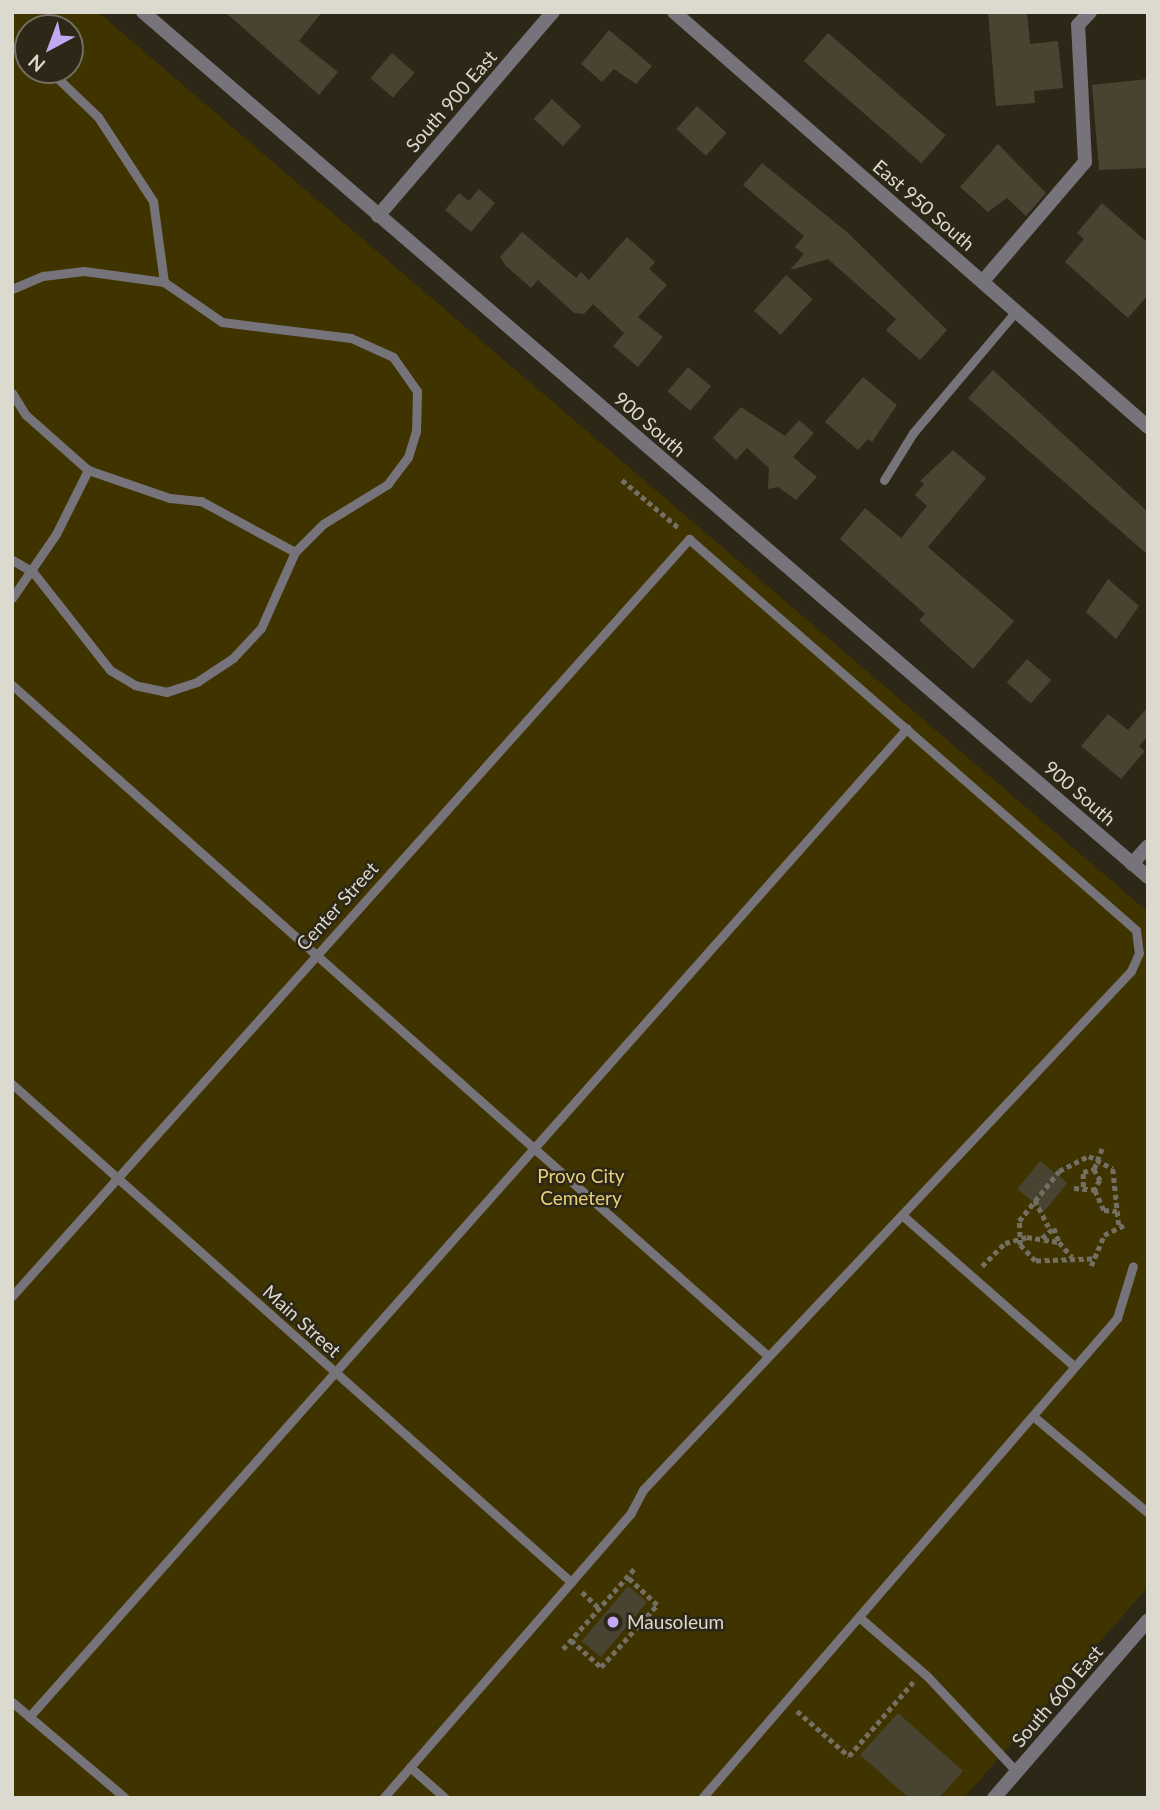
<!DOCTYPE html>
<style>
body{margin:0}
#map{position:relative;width:1160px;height:1810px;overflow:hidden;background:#2c2717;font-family:Lato,sans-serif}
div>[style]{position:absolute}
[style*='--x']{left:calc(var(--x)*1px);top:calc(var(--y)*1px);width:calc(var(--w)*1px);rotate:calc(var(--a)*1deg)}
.green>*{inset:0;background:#3f3300}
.building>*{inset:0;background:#494432;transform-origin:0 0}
.path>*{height:4.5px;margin-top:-2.25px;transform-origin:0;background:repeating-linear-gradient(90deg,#736f62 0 5px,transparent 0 8.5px)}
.service>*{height:9px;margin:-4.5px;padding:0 4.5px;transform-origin:4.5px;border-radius:4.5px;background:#76737b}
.minor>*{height:14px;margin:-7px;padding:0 7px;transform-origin:7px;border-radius:7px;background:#76737b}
.tertiary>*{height:14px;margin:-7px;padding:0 7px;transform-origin:7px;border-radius:7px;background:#76737b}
.dots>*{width:19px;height:19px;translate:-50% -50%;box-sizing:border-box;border:4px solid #2c2717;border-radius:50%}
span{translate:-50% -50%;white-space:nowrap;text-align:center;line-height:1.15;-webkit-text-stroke:5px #2c2717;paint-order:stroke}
.street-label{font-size:19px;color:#dcd9cf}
.park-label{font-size:19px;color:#e7cf79}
.poi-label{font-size:19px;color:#dcd9cf}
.left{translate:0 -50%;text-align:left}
.frame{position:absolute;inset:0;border:14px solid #dcd9cf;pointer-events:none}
.north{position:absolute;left:14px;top:14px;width:70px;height:70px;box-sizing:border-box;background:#2c2717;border:2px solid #726e61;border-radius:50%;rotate:221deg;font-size:19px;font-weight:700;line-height:28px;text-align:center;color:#dcd9cf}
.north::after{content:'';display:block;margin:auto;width:24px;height:32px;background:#c3a7f2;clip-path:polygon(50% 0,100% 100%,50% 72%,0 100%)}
</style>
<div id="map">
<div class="green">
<i style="clip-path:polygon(evenodd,12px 12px,98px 12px,1148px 912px,1148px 1587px,964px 1798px,12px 1798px,12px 12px,28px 28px,70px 28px,70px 70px,28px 70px,28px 28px)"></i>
</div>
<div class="building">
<i style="clip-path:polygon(225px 12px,322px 12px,299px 41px,338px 72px,319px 95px)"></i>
<i style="clip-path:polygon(988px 12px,1027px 12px,1030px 44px,1058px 41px,1063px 88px,1034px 91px,1035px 103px,996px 106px)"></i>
<i style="clip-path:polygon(609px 30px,652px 66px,636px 84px,614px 69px,602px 82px,581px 64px)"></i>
<i style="left:828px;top:33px;width:156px;height:37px;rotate:41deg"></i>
<i style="left:392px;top:53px;width:30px;height:33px;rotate:41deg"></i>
<i style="clip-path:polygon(1148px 79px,1148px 168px,1099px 170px,1092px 85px)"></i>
<i style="left:552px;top:99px;width:40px;height:27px;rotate:43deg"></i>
<i style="left:697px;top:106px;width:40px;height:31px;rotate:42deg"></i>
<i style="clip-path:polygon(998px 144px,1046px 193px,1026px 216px,1007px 198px,988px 212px,960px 187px)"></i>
<i style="clip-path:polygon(762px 163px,848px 233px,947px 330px,920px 360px,886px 330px,896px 319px,828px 259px,790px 270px,804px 254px,795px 247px,804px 236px,743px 185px)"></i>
<i style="clip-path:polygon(479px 189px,495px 203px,471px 232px,445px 210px,459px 193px,469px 201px)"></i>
<i style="clip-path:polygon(1102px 203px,1148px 243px,1148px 295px,1128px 318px,1065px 262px,1084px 239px,1077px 233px)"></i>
<i style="clip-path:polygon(522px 232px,576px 278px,581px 272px,589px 280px,627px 237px,655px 262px,649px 269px,667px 285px,638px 317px,663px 337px,638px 367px,613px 346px,624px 333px,593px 304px,584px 314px,574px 313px,538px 280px,531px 288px,506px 266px,500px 257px)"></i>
<i style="left:786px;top:275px;width:36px;height:48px;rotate:42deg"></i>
<i style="left:688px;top:367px;width:30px;height:32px;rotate:40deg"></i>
<i style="clip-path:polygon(993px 370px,1148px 512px,1148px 555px,968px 398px)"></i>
<i style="clip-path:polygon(863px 377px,897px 405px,872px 442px,868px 439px,858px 450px,825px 422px)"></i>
<i style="clip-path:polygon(741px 407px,785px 436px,799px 420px,814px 433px,793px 457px,817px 477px,796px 500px,778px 487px,768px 489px,769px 468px,747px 448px,736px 460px,713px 438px)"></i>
<i style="clip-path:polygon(953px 450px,986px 478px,928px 547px,1014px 621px,973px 669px,919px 620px,925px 614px,840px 539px,865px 508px,901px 538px,927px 506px,915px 495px,924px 484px,920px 481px)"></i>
<i style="clip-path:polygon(1108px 579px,1139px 606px,1116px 639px,1086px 612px)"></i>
<i style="left:1027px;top:659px;width:32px;height:31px;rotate:41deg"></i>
<i style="clip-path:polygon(1148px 707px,1148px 736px,1139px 746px,1145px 751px,1121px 779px,1081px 746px,1108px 714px,1128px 730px)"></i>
<i style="left:1040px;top:1161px;width:35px;height:36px;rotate:39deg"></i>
<i style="left:628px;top:1586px;width:25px;height:72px;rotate:40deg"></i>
<i style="clip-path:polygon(898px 1713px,963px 1771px,939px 1798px,909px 1798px,860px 1755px)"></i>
</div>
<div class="path">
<i style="--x:622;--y:480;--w:75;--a:40.1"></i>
<i style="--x:1094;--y:1169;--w:22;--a:-69"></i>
<i style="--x:1083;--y:1187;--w:15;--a:-90"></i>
<i style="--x:1083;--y:1172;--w:11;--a:-15"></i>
<i style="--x:1094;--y:1169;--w:13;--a:61"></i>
<i style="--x:1100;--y:1180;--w:11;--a:117"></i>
<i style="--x:1074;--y:1188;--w:21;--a:5"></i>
<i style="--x:1095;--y:1190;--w:22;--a:66"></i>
<i style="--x:1104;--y:1210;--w:13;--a:4"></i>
<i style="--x:1035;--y:1200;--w:30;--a:63"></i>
<i style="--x:1042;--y:1238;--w:16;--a:-40"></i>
<i style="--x:1054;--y:1228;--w:15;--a:70"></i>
<i style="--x:1092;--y:1259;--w:57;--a:178"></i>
<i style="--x:1035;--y:1261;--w:22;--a:-133"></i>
<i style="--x:1020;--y:1245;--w:24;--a:-92"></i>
<i style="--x:1019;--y:1221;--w:64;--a:-51.3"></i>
<i style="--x:1059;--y:1171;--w:34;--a:-27"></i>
<i style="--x:1089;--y:1156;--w:27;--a:28"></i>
<i style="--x:1113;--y:1169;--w:57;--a:84"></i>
<i style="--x:982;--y:1266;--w:33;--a:-45"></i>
<i style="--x:1005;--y:1243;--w:23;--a:-15"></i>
<i style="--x:1027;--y:1237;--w:32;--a:9"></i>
<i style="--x:1059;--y:1242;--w:20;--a:49"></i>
<i style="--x:1091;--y:1266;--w:34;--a:-67"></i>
<i style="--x:1104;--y:1235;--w:25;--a:-26"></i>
<i style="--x:582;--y:1592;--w:23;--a:43"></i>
<i style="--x:571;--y:1640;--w:40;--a:42"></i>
<i style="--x:601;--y:1667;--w:84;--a:-47.9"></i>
<i style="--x:657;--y:1605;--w:41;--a:-137"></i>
<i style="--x:563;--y:1649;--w:108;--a:-48.4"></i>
<i style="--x:797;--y:1711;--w:69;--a:40.9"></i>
<i style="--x:849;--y:1756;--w:98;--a:-49.1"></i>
</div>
<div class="service">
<i style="--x:12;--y:47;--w:17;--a:24"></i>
<i style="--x:49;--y:70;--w:68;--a:43.8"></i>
<i style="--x:98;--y:117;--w:100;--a:56.8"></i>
<i style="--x:153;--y:201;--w:82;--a:82.3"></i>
<i style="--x:12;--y:289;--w:34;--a:-23"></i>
<i style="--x:43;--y:276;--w:41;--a:-7"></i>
<i style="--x:84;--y:271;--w:81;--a:7.8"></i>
<i style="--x:164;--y:282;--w:70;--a:34.6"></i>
<i style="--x:222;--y:322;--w:130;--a:7.1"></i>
<i style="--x:351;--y:338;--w:46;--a:24.3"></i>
<i style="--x:393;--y:357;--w:42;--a:54.8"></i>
<i style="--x:417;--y:391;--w:40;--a:91.4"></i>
<i style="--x:416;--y:431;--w:27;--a:107"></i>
<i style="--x:408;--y:457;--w:34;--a:127"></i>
<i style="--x:388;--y:484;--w:76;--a:148.4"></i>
<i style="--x:323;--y:524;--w:40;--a:135"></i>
<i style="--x:295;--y:552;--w:83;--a:114.1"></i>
<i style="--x:261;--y:628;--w:41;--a:133"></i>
<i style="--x:233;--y:658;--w:43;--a:146.3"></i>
<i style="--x:197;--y:682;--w:32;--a:162"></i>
<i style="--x:167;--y:692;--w:33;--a:-168"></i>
<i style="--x:135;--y:685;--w:29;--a:-149"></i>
<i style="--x:110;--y:670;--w:125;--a:-128.2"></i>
<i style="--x:33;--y:572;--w:24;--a:-150"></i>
<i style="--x:12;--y:393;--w:26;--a:58"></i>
<i style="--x:26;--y:415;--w:83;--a:41.6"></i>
<i style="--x:88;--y:470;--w:87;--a:18.9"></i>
<i style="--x:170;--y:498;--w:31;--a:6"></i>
<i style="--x:201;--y:501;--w:107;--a:28.5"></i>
<i style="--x:884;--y:480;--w:55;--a:-58.3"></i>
<i style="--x:913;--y:433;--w:160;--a:-49.8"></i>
<i style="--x:12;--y:598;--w:78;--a:-55.5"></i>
<i style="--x:56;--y:534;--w:72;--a:-63.4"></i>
<i style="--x:12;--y:685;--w:1009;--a:41.59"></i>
<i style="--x:12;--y:1084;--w:749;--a:41.7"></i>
<i style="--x:902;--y:1215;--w:229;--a:41.3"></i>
<i style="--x:12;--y:1296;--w:1016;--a:-48.19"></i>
<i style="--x:689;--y:539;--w:594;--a:41.18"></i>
<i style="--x:1136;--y:930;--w:23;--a:83"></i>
<i style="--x:1139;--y:953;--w:20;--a:114"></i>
<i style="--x:1131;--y:971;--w:712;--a:133.24"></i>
<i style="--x:643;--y:1490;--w:26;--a:118"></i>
<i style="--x:631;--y:1513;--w:378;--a:131"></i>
<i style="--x:1033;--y:1416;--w:150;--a:40.1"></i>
<i style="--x:859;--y:1617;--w:91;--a:41"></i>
<i style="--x:928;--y:1677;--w:130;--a:46.9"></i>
<i style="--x:12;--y:1702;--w:148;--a:40.3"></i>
<i style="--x:29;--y:1717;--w:1322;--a:-48.4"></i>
<i style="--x:410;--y:1767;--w:47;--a:41.5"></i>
<i style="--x:702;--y:1798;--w:635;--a:-49.15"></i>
<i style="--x:1117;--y:1318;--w:54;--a:-72.9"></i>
</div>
<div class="minor">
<i style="--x:674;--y:12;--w:630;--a:41.2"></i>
<i style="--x:378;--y:216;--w:269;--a:-49.4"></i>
<i style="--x:983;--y:281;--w:157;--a:-49.4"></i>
<i style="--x:1085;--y:162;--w:137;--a:-92.9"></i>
<i style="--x:1078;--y:25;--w:18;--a:-47"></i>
<i style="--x:1132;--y:864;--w:24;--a:-48"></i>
</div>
<div class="tertiary">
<i style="--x:143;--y:12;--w:1326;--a:40.72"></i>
<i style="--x:994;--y:1798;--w:235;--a:-49.1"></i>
</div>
<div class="dots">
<i style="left:613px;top:1622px;background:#c3a7f2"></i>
</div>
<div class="street-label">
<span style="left:451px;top:101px;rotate:-49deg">South 900 East</span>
<span style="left:924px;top:205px;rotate:41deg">East 950 South</span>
<span style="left:650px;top:424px;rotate:41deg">900 South</span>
<span style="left:1080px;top:793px;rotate:41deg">900 South</span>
<span style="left:337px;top:906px;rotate:-48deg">Center Street</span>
<span style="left:302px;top:1321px;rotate:42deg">Main Street</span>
<span style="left:1057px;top:1696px;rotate:-49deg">South 600 East</span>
</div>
<div class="park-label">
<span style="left:581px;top:1187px">Provo City<br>Cemetery</span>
</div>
<div class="poi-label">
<span class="left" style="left:627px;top:1622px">Mausoleum</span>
</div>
<div class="frame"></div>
<div class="north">N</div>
</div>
